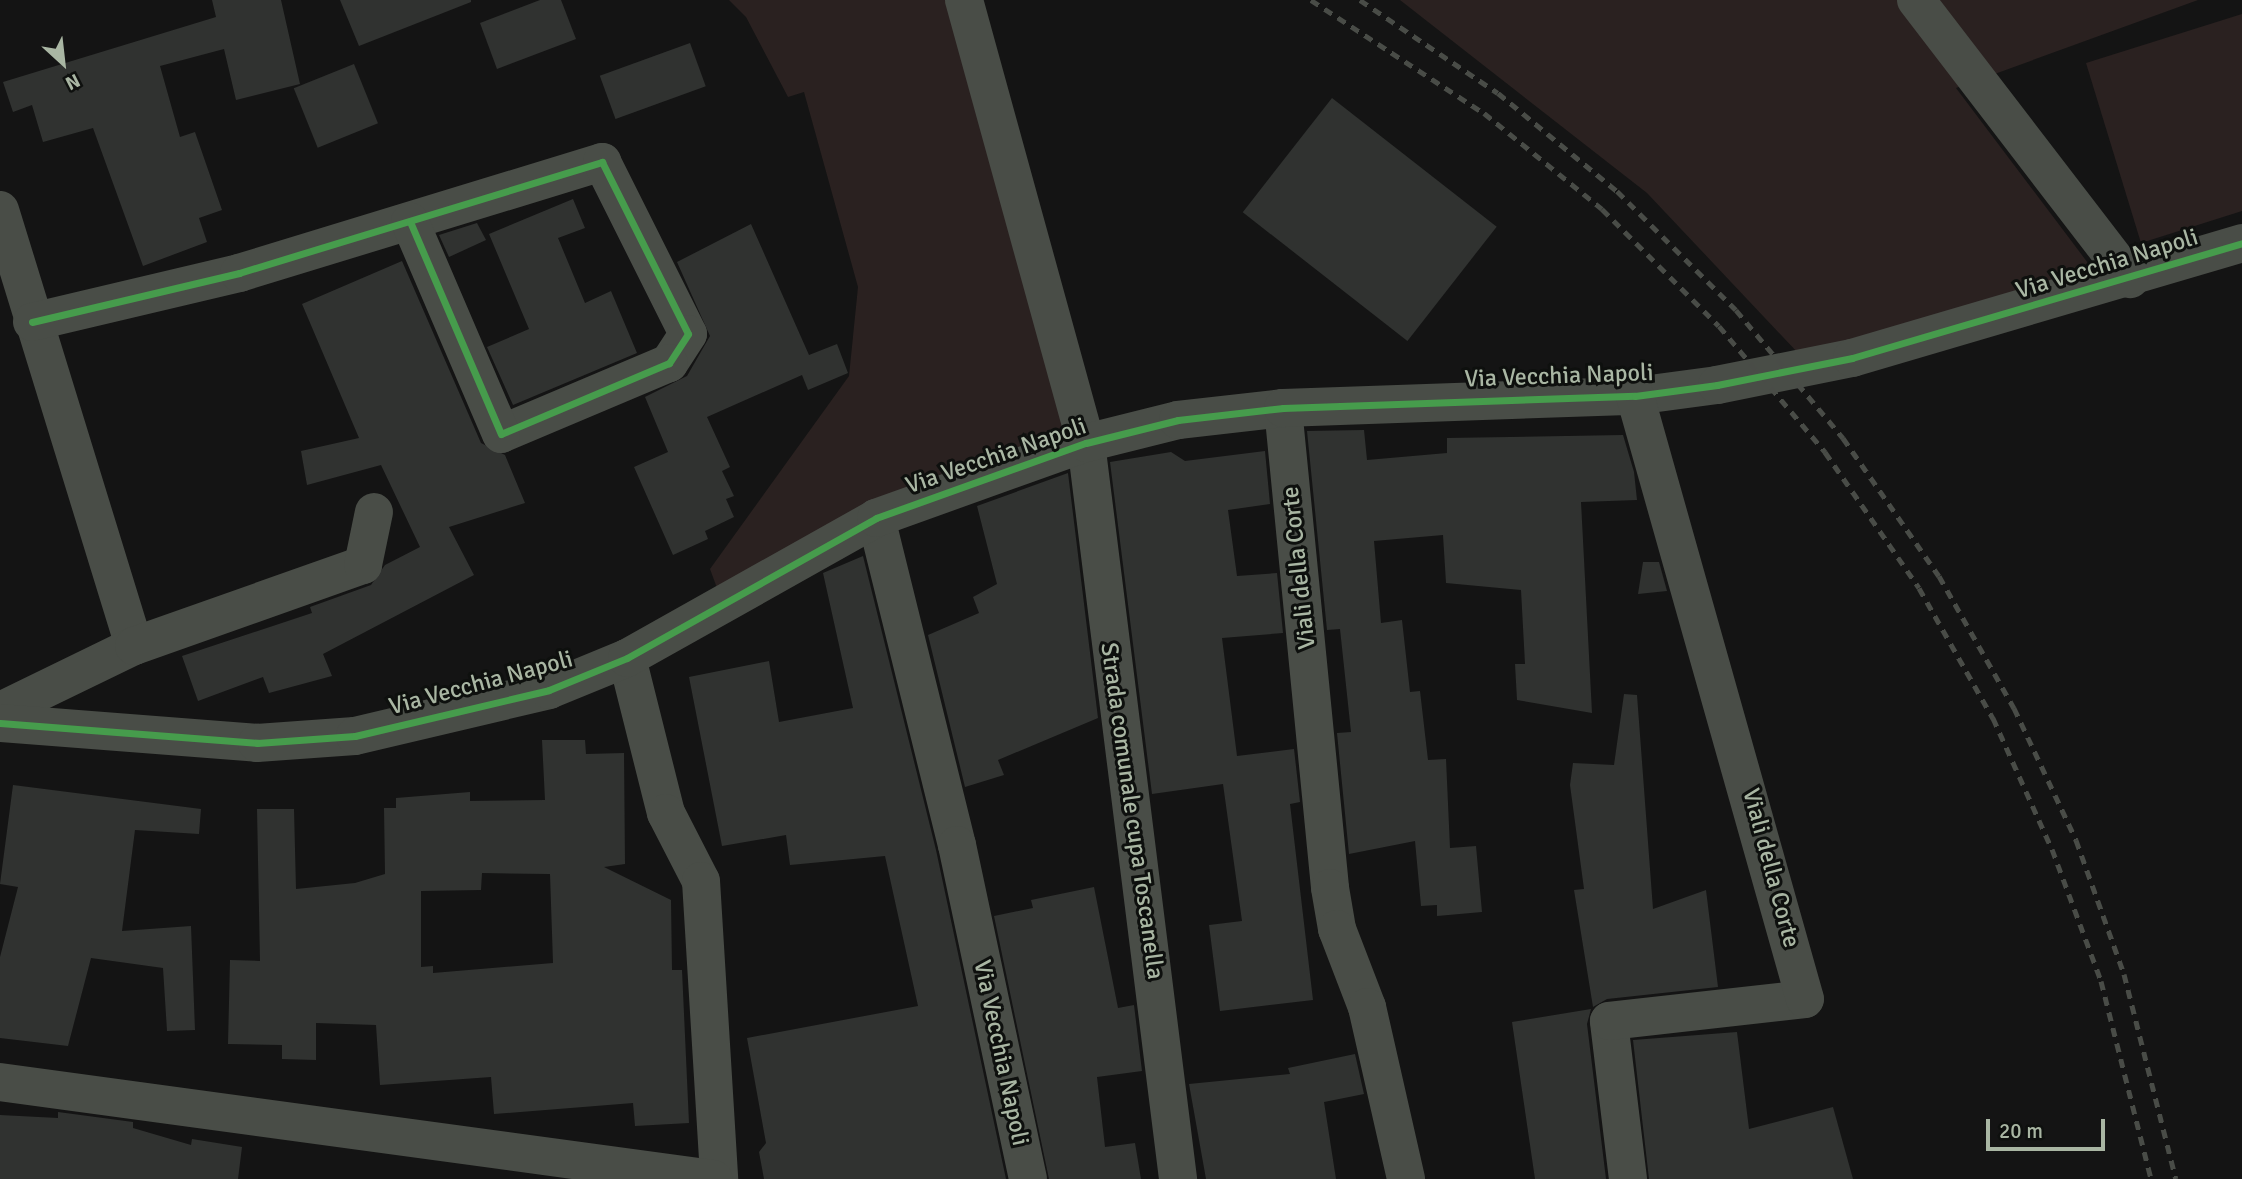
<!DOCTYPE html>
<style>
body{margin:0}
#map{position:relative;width:2242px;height:1179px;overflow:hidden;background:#141414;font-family:Signika,sans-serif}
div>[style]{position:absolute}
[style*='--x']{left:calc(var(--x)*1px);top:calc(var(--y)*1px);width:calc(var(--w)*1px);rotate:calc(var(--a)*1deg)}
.green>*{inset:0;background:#2a2120}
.building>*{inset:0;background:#303230;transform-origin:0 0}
.minor>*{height:38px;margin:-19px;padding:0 19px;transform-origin:19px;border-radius:19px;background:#494d47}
.rail>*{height:5px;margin-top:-2.5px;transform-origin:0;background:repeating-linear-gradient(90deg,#494c47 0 9px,transparent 0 16px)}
.cycleway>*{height:7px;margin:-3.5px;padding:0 3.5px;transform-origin:3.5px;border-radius:3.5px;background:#469c4c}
span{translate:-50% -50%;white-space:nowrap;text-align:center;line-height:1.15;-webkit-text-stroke:6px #0e100e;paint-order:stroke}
.street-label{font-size:24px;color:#a9b6a3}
.north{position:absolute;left:28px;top:28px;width:70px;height:70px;-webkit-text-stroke:5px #0e100e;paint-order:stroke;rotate:153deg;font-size:19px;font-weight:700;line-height:28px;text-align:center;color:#a9b6a3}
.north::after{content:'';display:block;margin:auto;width:24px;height:32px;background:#a9b6a3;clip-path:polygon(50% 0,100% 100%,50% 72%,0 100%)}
.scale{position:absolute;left:1986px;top:1119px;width:119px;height:32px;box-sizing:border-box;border:4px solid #a9b6a3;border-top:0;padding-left:9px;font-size:21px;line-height:24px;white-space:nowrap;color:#a9b6a3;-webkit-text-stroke:5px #0e100e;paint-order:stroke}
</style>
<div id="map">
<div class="green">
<i style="clip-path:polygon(729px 0,952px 0,1067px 436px,717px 588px,710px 569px,849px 376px,858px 287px,804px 92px,788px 97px,746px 17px)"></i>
<i style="clip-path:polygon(1400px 0,2198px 0,1956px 88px,2097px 275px,1798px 353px,1647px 193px)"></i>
<i style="clip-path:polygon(2242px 14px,2242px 211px,2141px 243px,2086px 63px)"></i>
</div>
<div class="building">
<i style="clip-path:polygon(212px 0,281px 0,300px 84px,236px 100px,224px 49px,160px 66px,180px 137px,195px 132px,222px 210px,199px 218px,207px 242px,143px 266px,93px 128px,43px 142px,32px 105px,13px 112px,3px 82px,216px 17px)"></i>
<i style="clip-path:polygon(340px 0,471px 0,471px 2px,359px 46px)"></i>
<i style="clip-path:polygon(540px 0,561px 0,576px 39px,497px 69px,480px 23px)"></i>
<i style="left:690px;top:43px;width:46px;height:96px;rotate:70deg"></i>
<i style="left:354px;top:64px;width:64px;height:65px;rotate:68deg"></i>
<i style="left:1332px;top:98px;width:209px;height:145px;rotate:38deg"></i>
<i style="clip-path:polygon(573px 199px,585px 228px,558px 238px,585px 303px,611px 291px,637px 353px,513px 405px,487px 347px,529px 329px,489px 234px)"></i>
<i style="clip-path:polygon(477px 223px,486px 240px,449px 257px,439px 235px)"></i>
<i style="clip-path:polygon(751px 224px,809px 355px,837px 344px,848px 373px,808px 390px,802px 375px,707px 417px,730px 467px,722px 471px,734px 496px,726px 499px,734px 517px,705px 531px,708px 539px,673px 555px,634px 467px,668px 452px,645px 397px,687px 376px,710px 336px,677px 262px)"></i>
<i style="clip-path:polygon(402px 261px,481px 443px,505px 455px,525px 503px,449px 527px,474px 575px,323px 654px,332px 676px,269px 693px,263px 677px,198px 701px,182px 656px,312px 613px,310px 607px,371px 585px,385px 565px,420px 547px,381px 465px,307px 485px,301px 451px,359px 438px,302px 304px)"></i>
<i style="clip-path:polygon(1364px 430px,1367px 460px,1447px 453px,1447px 438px,1623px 435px,1634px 472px,1637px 500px,1581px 502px,1592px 713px,1517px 700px,1515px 664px,1525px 664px,1521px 590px,1446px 583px,1443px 535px,1374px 541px,1381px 623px,1402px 620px,1410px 692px,1420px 691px,1428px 760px,1446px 759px,1450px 848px,1476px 846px,1482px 912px,1437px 916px,1437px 905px,1421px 906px,1415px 841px,1349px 854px,1337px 733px,1351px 732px,1340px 629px,1327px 630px,1307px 431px)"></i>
<i style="clip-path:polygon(1265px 451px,1270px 504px,1228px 510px,1237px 576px,1277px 573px,1283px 633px,1222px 638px,1237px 756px,1294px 749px,1300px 802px,1290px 804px,1313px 1000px,1220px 1011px,1209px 925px,1242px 921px,1223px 784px,1152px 794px,1110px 462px,1171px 452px,1185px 461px)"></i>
<i style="clip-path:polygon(1068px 473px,1098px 718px,998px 760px,1004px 775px,965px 787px,928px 635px,979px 613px,973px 597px,997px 584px,977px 506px)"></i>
<i style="clip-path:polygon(863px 556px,936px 850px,1006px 1179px,764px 1179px,759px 1152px,766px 1143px,747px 1038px,918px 1006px,885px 856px,790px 865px,786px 835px,722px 846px,689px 677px,769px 661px,779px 722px,853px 708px,823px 573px)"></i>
<i style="clip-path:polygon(1643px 562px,1659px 562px,1667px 591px,1638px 594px)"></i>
<i style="clip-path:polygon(1624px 694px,1637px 695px,1653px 909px,1706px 890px,1718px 987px,1607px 999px,1593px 1007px,1574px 890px,1584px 889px,1570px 785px,1573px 763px,1614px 765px)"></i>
<i style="clip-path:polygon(evenodd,542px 740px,585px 740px,586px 754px,624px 753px,625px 864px,604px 867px,671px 900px,672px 970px,682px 970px,689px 1123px,635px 1126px,633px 1103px,494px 1114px,491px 1077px,380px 1085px,376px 1025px,316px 1023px,316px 1060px,282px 1059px,282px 1045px,228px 1044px,230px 960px,260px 961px,257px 809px,294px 809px,296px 889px,355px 883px,385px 874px,384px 808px,396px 808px,396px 798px,470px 792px,470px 801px,545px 800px,542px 740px,482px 873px,550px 874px,553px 963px,433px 973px,433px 966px,421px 967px,421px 891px,481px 890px,482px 873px)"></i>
<i style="clip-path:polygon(13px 785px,201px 809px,199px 834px,135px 830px,122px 931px,191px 926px,195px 1030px,167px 1031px,163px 968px,91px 958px,68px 1046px,0 1038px,0 957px,18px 887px,0 884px)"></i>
<i style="clip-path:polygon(1094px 887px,1118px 1008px,1134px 1005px,1142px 1071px,1097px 1077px,1105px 1147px,1135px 1143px,1141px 1179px,1049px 1179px,994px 916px,1033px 908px,1031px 900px)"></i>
<i style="clip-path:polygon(1591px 1009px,1587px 1024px,1606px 1179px,1535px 1179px,1512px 1022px)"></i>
<i style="clip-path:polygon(1737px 1032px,1749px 1129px,1833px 1107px,1853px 1179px,1649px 1179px,1633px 1040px)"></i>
<i style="clip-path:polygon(1355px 1054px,1364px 1094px,1324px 1102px,1336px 1179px,1206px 1179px,1189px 1084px,1290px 1074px,1288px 1068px)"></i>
<i style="clip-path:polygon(58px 1112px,133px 1122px,133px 1128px,191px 1145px,192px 1139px,242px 1147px,238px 1179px,0 1179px,0 1115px,58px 1118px)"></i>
</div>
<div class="minor">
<i style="--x:964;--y:0;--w:459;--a:74.6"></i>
<i style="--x:1086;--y:443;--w:742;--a:82.87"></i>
<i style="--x:1916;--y:0;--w:352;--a:52.5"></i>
<i style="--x:0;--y:210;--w:456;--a:72.9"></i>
<i style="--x:32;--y:322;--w:213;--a:-13.3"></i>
<i style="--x:239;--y:273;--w:380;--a:-17"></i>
<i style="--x:602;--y:162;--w:192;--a:63.4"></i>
<i style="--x:688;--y:334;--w:35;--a:123"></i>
<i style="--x:669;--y:363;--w:182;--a:157.1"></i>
<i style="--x:501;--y:434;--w:231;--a:-113.2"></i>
<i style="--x:1283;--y:408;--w:482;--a:84.4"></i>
<i style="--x:1330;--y:888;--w:42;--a:80.3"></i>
<i style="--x:1337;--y:929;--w:84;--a:69"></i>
<i style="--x:1367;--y:1007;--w:176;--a:77.2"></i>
<i style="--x:876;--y:518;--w:337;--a:76.1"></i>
<i style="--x:957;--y:845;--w:341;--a:78"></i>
<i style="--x:627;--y:658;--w:160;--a:75.9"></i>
<i style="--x:666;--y:813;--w:76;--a:62.8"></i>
<i style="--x:701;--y:881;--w:299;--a:86.5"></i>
<i style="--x:0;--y:711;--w:149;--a:-25.9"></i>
<i style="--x:134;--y:646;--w:243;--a:-19.5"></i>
<i style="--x:363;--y:565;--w:54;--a:-78.3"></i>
<i style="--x:0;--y:723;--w:258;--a:4.4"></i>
<i style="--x:257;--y:743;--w:98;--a:-4.1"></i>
<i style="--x:355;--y:736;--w:199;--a:-13.3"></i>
<i style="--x:549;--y:690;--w:84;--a:-22.3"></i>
<i style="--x:627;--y:658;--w:286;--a:-29.3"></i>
<i style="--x:876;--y:518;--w:223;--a:-19.7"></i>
<i style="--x:1086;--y:443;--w:95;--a:-14"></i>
<i style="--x:1178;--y:420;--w:106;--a:-6.5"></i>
<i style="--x:1283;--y:408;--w:352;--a:-2"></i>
<i style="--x:1635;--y:396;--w:83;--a:-7.6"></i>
<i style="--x:1717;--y:385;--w:138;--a:-11.3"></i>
<i style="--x:1852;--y:358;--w:407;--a:-16.4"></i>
<i style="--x:0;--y:1082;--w:720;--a:7.75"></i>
<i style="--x:1628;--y:1179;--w:159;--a:-96.9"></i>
<i style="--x:1609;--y:1021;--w:197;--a:-6.4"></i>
<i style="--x:1805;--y:999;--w:627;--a:-105.74"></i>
</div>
<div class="rail">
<i style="--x:1311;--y:0;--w:207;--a:33.2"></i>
<i style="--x:1484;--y:113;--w:152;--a:39.1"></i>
<i style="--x:1602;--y:209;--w:165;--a:45"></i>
<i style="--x:1719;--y:326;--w:165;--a:49.9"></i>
<i style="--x:1825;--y:452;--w:165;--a:55.3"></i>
<i style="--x:1919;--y:588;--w:150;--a:60.4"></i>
<i style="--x:1993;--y:718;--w:144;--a:65.8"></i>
<i style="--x:2052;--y:849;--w:141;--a:69.6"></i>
<i style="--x:2101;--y:981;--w:204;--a:75.8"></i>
<i style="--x:1360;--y:0;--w:166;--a:34"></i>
<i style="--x:1498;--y:93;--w:154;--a:39.5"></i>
<i style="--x:1617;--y:191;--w:168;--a:45"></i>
<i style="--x:1736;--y:310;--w:167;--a:50.1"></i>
<i style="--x:1843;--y:438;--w:168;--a:55.2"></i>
<i style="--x:1939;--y:576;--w:152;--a:60.4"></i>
<i style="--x:2014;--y:708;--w:146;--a:64.8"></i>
<i style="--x:2076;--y:840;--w:142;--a:70.3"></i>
<i style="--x:2124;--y:974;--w:211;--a:75.8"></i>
</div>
<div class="cycleway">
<i style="--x:32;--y:322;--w:213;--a:-13.3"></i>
<i style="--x:239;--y:273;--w:380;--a:-17"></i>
<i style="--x:602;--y:162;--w:192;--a:63.4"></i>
<i style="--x:688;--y:334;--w:35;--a:123"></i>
<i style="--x:669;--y:363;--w:182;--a:157.1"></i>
<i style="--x:501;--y:434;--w:231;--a:-113.2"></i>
<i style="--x:0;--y:723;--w:258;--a:4.4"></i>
<i style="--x:257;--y:743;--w:98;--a:-4.1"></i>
<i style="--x:355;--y:736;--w:199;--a:-13.3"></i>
<i style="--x:549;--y:690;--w:84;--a:-22.3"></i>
<i style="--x:627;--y:658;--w:286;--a:-29.3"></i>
<i style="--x:876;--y:518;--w:223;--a:-19.7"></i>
<i style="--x:1086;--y:443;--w:95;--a:-14"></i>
<i style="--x:1178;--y:420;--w:106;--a:-6.5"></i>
<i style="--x:1283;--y:408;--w:352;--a:-2"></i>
<i style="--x:1635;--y:396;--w:83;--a:-7.6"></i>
<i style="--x:1717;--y:385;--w:138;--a:-11.3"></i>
<i style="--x:1852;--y:358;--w:407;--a:-16.4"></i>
</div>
<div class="street-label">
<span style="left:2107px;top:264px;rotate:-17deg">Via Vecchia Napoli</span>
<span style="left:1559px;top:376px;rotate:-2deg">Via Vecchia Napoli</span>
<span style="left:996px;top:456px;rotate:-19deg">Via Vecchia Napoli</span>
<span style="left:1299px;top:568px;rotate:-96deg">Viali della Corte</span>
<span style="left:481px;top:683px;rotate:-15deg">Via Vecchia Napoli</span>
<span style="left:1132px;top:811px;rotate:82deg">Strada comunale cupa Toscanella</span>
<span style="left:1771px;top:868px;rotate:75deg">Viali della Corte</span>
<span style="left:1001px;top:1053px;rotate:78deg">Via Vecchia Napoli</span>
</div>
<div class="north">N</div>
<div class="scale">20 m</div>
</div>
